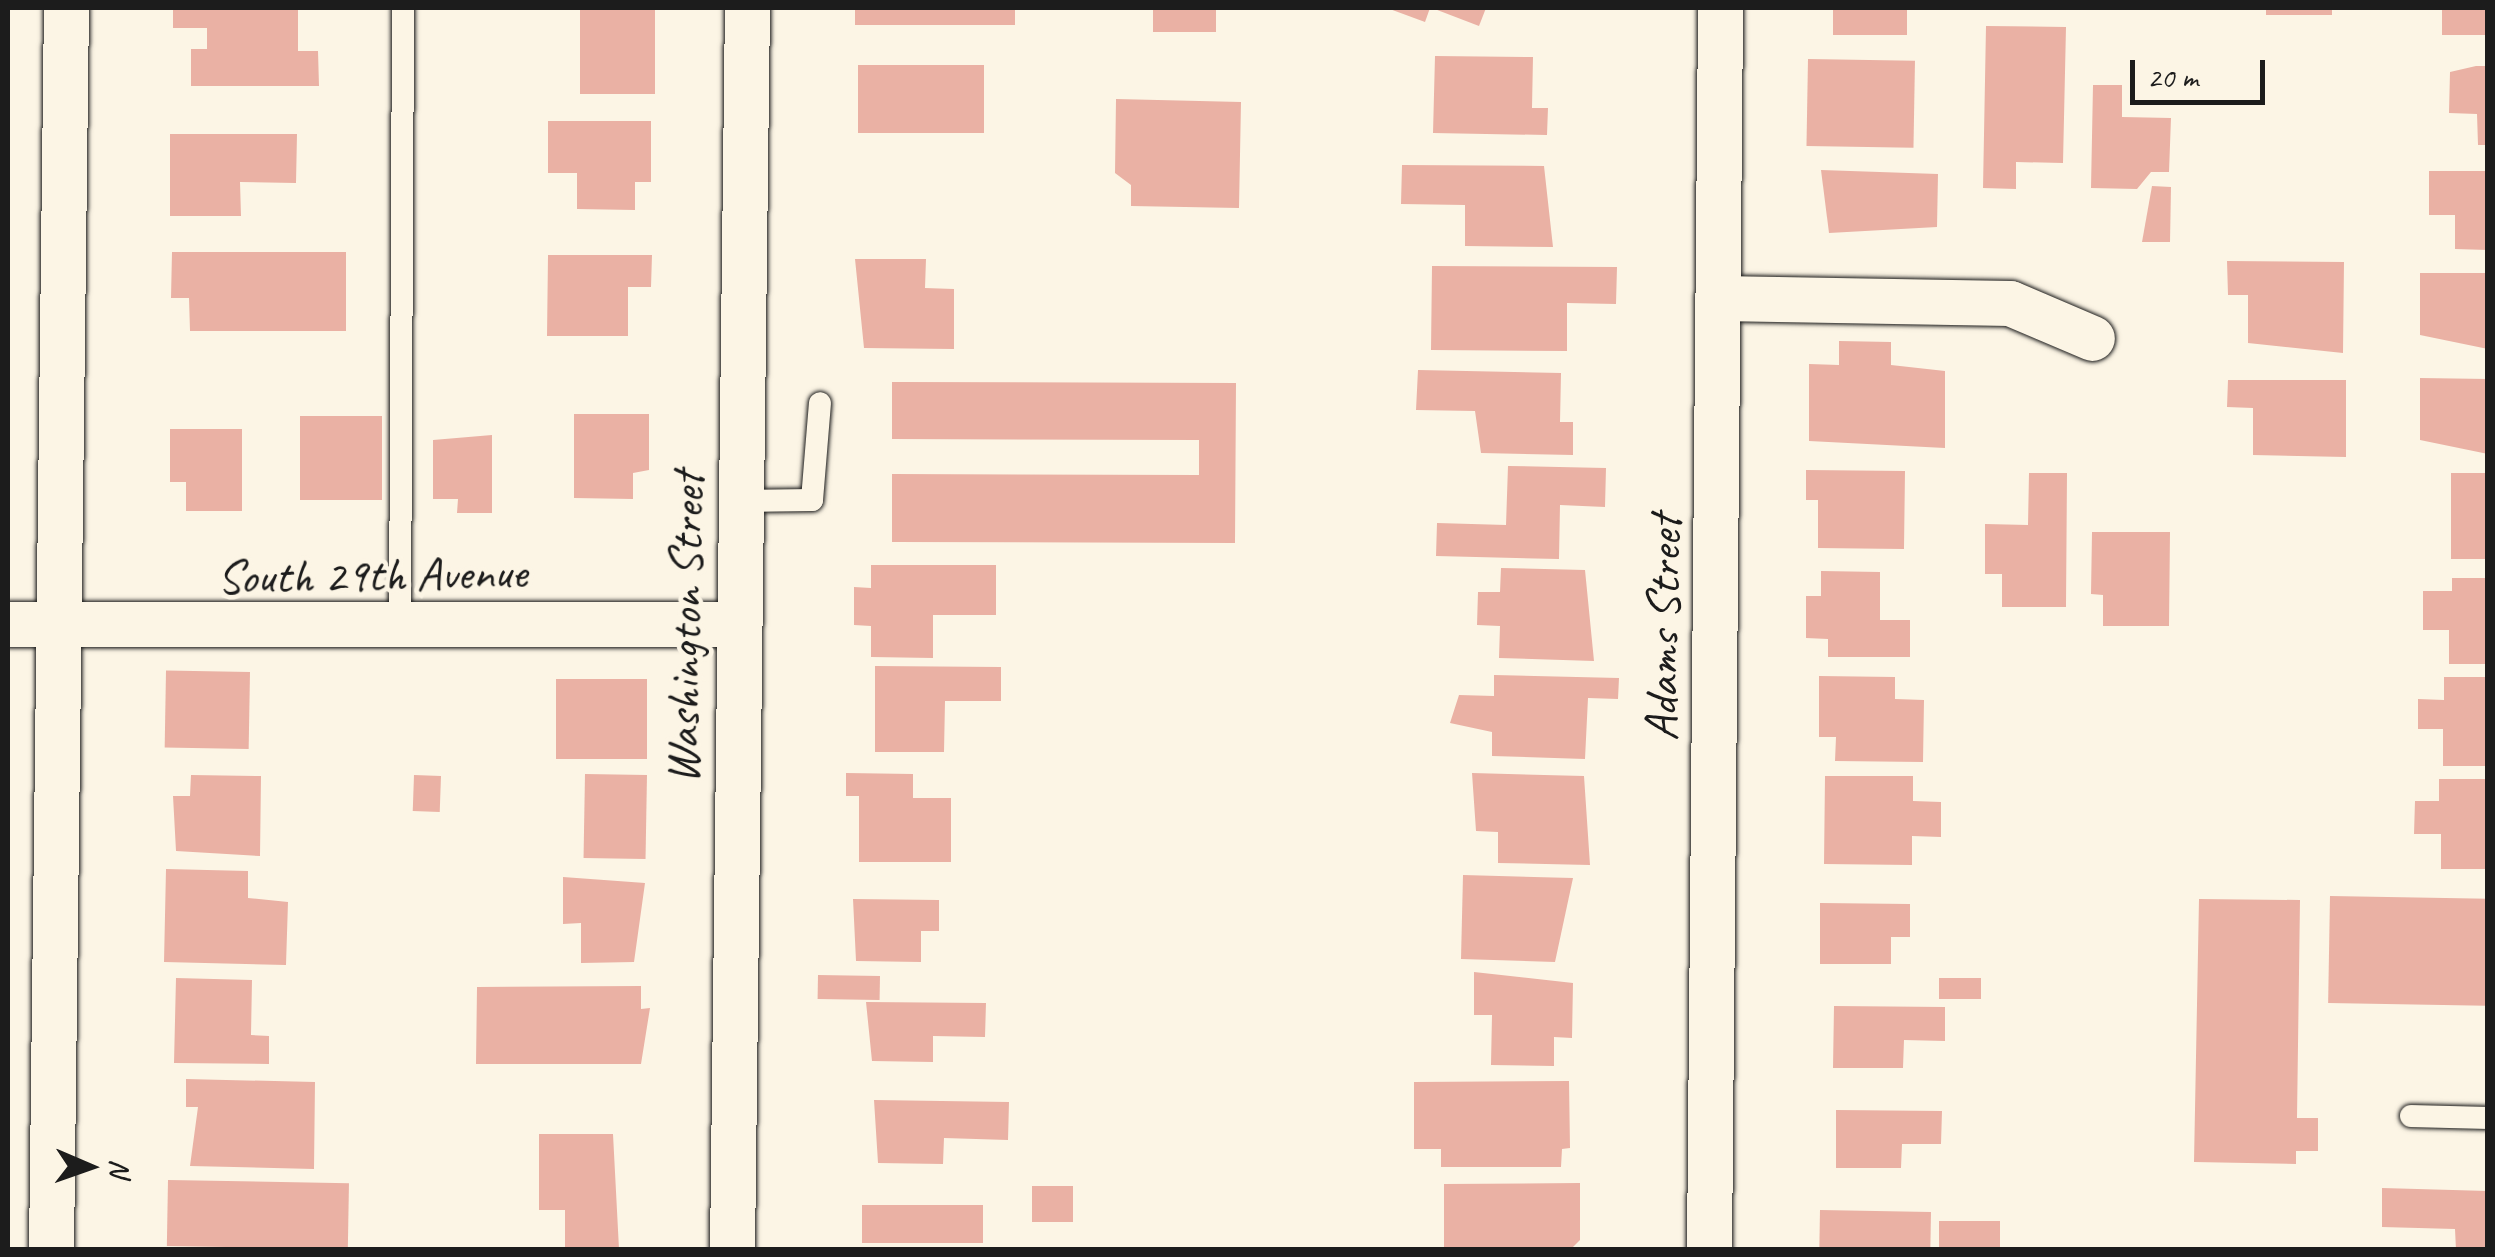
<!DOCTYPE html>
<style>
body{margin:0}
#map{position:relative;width:2495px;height:1257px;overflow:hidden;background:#fcf5e5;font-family:Caveat,sans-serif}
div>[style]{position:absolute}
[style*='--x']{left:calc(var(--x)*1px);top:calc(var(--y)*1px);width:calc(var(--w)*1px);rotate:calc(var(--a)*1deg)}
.building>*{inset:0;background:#eab1a4;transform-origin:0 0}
.roads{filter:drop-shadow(0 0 2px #1c1c1c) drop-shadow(0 0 2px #1c1c1c)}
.service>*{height:22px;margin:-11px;padding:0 11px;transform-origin:11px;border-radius:11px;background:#fcf5e5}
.minor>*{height:45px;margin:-22.5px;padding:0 22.5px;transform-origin:22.5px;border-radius:22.5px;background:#fcf5e5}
span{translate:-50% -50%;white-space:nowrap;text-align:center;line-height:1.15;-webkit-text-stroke:9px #fcf5e5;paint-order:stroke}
.street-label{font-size:48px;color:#1c1c1c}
.frame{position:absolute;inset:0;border:10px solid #1c1c1c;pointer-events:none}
.north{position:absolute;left:40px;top:1117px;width:100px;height:100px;-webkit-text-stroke:8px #fcf5e5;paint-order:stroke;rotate:92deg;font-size:28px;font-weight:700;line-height:40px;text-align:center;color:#1c1c1c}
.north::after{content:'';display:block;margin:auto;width:35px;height:45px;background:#1c1c1c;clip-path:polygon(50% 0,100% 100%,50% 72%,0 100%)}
.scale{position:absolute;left:2130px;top:60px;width:135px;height:45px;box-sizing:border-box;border:5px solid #1c1c1c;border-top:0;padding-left:12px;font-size:30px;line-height:35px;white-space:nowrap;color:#1c1c1c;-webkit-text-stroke:8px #fcf5e5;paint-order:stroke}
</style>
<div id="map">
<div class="building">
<i style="clip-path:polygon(173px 8px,298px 8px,298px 51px,318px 51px,319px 86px,191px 86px,191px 49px,207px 49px,207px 28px,173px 28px)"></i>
<i style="left:580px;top:8px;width:75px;height:86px"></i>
<i style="left:855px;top:8px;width:160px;height:17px"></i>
<i style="left:1153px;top:8px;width:63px;height:24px"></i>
<i style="clip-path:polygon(1387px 8px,1430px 8px,1425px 22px)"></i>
<i style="clip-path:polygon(1432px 8px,1486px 8px,1479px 26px)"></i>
<i style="left:1833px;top:8px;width:74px;height:27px"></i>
<i style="left:2266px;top:8px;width:66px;height:7px"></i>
<i style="left:2442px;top:8px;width:46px;height:27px"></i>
<i style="clip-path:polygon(1986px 26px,2066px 27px,2063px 163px,2016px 162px,2016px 189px,1983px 188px)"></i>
<i style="clip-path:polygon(1435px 56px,1533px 57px,1532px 108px,1548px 108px,1547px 135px,1433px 133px)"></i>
<i style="left:1808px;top:59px;width:107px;height:87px;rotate:1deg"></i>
<i style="left:858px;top:65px;width:126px;height:68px"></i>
<i style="clip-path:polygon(2476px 66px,2488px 66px,2488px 145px,2478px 145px,2477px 114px,2449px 113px,2450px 72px)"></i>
<i style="clip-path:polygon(2093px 85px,2122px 85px,2122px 117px,2171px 118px,2169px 172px,2151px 172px,2137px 189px,2091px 188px)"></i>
<i style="clip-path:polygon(1116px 99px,1241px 102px,1239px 208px,1131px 206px,1131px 185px,1115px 173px)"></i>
<i style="clip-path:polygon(548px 121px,651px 121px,651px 182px,635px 182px,635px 210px,577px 209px,577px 173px,548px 173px)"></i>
<i style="clip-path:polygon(170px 134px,297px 134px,296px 183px,240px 182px,241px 216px,170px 216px)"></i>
<i style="clip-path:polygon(1402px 165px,1544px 166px,1553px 247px,1465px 246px,1465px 205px,1401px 204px)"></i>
<i style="clip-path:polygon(1821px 170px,1938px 174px,1937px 227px,1829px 233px)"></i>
<i style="clip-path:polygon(2429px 171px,2488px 171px,2488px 250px,2455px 249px,2455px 215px,2429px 215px)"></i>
<i style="clip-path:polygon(2152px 186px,2171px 187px,2170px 242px,2142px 242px)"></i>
<i style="clip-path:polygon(172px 252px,346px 252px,346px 331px,190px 331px,189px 298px,171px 298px)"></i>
<i style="clip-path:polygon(548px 255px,652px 255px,651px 287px,628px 287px,628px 336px,547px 336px)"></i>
<i style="clip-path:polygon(855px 259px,926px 259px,925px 288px,954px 289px,954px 349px,864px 348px)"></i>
<i style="clip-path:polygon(2227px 261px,2344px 262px,2343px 353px,2248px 343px,2248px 295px,2228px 295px)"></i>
<i style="clip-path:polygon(1432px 266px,1617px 267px,1616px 304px,1567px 303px,1567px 351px,1431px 350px)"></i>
<i style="clip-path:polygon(2420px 273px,2488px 273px,2488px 349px,2420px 335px)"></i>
<i style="clip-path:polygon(1839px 341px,1891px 342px,1891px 365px,1945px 371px,1945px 448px,1809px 441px,1809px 364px,1839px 365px)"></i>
<i style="clip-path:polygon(1418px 370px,1561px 373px,1560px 422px,1573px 422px,1573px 455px,1481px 453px,1475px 411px,1416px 410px)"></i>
<i style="clip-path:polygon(2420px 378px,2488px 379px,2488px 454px,2420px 440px)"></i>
<i style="clip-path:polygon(2228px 380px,2346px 380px,2346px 457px,2253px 455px,2253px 408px,2227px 407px)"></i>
<i style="clip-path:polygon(892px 382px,1236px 383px,1235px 543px,892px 542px,892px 474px,1199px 475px,1199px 440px,892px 439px)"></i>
<i style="clip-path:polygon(574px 414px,649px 414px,649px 470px,633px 473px,633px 499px,574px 498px)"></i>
<i style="left:300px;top:416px;width:82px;height:84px"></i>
<i style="clip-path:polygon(170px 429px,242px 429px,242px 511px,186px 511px,186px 482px,170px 482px)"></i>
<i style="clip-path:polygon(492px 435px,492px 513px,457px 513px,458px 499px,433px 499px,433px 440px)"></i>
<i style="clip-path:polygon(1508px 466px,1606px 468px,1605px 507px,1560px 505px,1559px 559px,1436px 556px,1437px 523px,1506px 525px)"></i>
<i style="clip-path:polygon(1806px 470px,1905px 471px,1904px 549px,1818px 548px,1818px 500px,1806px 500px)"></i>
<i style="clip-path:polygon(2029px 473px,2067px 473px,2066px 607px,2002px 607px,2002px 574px,1985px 574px,1985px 524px,2028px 525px)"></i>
<i style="left:2451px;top:473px;width:37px;height:86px"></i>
<i style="clip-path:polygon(2092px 532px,2170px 532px,2169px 626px,2103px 626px,2103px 595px,2091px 594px)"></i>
<i style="clip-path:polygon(871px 565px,996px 565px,996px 615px,933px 615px,933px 658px,871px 657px,871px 626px,854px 625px,854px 587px,871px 588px)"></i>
<i style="clip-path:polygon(1501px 568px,1585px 570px,1594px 661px,1499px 658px,1500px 626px,1477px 625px,1478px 592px,1500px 592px)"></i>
<i style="clip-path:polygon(1821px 571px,1880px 572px,1880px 620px,1910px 620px,1910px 657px,1828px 657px,1828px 639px,1806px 638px,1806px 596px,1821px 596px)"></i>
<i style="clip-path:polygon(2452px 578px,2488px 578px,2488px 664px,2449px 664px,2449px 630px,2423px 630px,2423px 591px,2452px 591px)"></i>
<i style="clip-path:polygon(875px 666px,1001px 667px,1001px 701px,945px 701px,944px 752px,875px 752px)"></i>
<i style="left:250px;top:672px;width:77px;height:84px;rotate:91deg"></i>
<i style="clip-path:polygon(1494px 675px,1619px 678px,1618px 699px,1588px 698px,1585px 759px,1492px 756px,1492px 732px,1450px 723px,1459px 695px,1494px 696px)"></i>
<i style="clip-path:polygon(1819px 676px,1895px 677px,1895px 699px,1924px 700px,1923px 762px,1835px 761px,1836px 737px,1819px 737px)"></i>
<i style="clip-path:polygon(2444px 677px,2488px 677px,2488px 766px,2443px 766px,2443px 729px,2418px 729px,2418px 699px,2444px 700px)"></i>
<i style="left:556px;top:679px;width:91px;height:80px"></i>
<i style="clip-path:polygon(846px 773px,913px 774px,913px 798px,951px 798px,951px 862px,859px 862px,859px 796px,846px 796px)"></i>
<i style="clip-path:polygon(1472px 773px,1584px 776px,1590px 865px,1498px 863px,1498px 832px,1476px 831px)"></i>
<i style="left:585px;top:774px;width:62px;height:84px;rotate:1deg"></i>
<i style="clip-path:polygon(191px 775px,261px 776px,260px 856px,176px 851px,173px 796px,190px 796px)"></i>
<i style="left:414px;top:775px;width:27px;height:36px;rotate:2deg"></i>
<i style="clip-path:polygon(1825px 776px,1913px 776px,1913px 801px,1941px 802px,1941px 837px,1912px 836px,1912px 865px,1824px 864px)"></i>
<i style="clip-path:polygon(2439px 779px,2488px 779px,2488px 869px,2441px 869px,2441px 834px,2414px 834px,2415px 801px,2439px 801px)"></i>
<i style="clip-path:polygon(166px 869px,248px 871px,248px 898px,288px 902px,286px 965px,164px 962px)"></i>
<i style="clip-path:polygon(1463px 875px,1573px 878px,1555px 962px,1461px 959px)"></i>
<i style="clip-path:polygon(563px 877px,645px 883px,634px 962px,581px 963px,581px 923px,563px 924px)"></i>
<i style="left:2330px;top:896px;width:158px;height:107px;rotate:1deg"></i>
<i style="clip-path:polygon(853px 899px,939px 900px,939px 931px,921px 931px,921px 962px,856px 961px)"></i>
<i style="clip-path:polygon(2199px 899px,2300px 900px,2297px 1118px,2318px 1118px,2318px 1151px,2296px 1151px,2296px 1164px,2194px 1162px)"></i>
<i style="clip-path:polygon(1820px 903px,1910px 904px,1910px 937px,1891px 937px,1891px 964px,1820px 964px)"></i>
<i style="clip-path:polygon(1474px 972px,1573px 983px,1572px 1038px,1554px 1037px,1554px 1066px,1491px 1065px,1492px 1015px,1474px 1015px)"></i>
<i style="left:818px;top:975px;width:62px;height:24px;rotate:1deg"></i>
<i style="clip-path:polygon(176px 978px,252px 980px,251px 1035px,269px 1036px,269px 1064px,174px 1063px)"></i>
<i style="left:1939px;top:978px;width:42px;height:21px"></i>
<i style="clip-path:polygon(641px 986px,641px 1009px,650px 1008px,641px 1064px,476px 1064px,477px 987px)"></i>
<i style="clip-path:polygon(866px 1002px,986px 1003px,985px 1037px,933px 1036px,933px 1062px,872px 1061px)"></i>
<i style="clip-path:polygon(1834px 1006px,1945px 1007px,1945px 1041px,1904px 1040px,1903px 1068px,1833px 1068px)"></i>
<i style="clip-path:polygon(186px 1079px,315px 1082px,314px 1169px,190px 1166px,198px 1107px,186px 1107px)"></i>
<i style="clip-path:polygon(1569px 1081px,1570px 1148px,1562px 1149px,1561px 1167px,1441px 1167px,1441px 1149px,1414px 1149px,1414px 1082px)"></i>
<i style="clip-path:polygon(874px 1100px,1009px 1102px,1008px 1140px,944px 1138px,943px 1164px,878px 1163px)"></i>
<i style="clip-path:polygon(1836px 1110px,1942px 1111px,1941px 1144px,1902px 1144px,1901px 1168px,1836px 1168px)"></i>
<i style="clip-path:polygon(539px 1134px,613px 1134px,619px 1249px,565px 1250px,565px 1210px,539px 1210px)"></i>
<i style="left:168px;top:1180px;width:181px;height:66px;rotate:1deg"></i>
<i style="clip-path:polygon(1580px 1183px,1580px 1240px,1570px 1250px,1444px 1250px,1444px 1184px)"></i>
<i style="left:1032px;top:1186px;width:41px;height:36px"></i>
<i style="clip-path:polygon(2382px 1188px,2488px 1191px,2488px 1250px,2456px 1250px,2455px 1229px,2382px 1227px)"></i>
<i style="left:983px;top:1205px;width:38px;height:121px;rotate:90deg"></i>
<i style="left:1820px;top:1210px;width:111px;height:40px;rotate:1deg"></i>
<i style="left:1939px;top:1221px;width:61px;height:29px"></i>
</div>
<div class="roads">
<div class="service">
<i style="--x:739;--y:501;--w:73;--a:-0.8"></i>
<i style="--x:812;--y:500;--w:97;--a:-85.3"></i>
<i style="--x:400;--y:627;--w:619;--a:-89.72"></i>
<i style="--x:2411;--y:1116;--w:77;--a:1.5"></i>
</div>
<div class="minor">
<i style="--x:1719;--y:298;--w:291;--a:1"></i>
<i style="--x:2010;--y:303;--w:89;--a:23.1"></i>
<i style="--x:8;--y:624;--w:729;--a:0"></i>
<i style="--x:51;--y:1250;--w:1242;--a:-89.31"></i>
<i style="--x:732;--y:1250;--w:1242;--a:-89.31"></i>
<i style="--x:1709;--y:1250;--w:1242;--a:-89.49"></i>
</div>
</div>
<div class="street-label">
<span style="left:372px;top:575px;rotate:-1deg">South 29th Avenue</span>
<span style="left:685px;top:628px;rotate:-89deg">Washington Street</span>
<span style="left:1663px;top:628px;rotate:-89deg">Adams Street</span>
</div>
<div class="frame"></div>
<div class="north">N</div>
<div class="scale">20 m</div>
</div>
